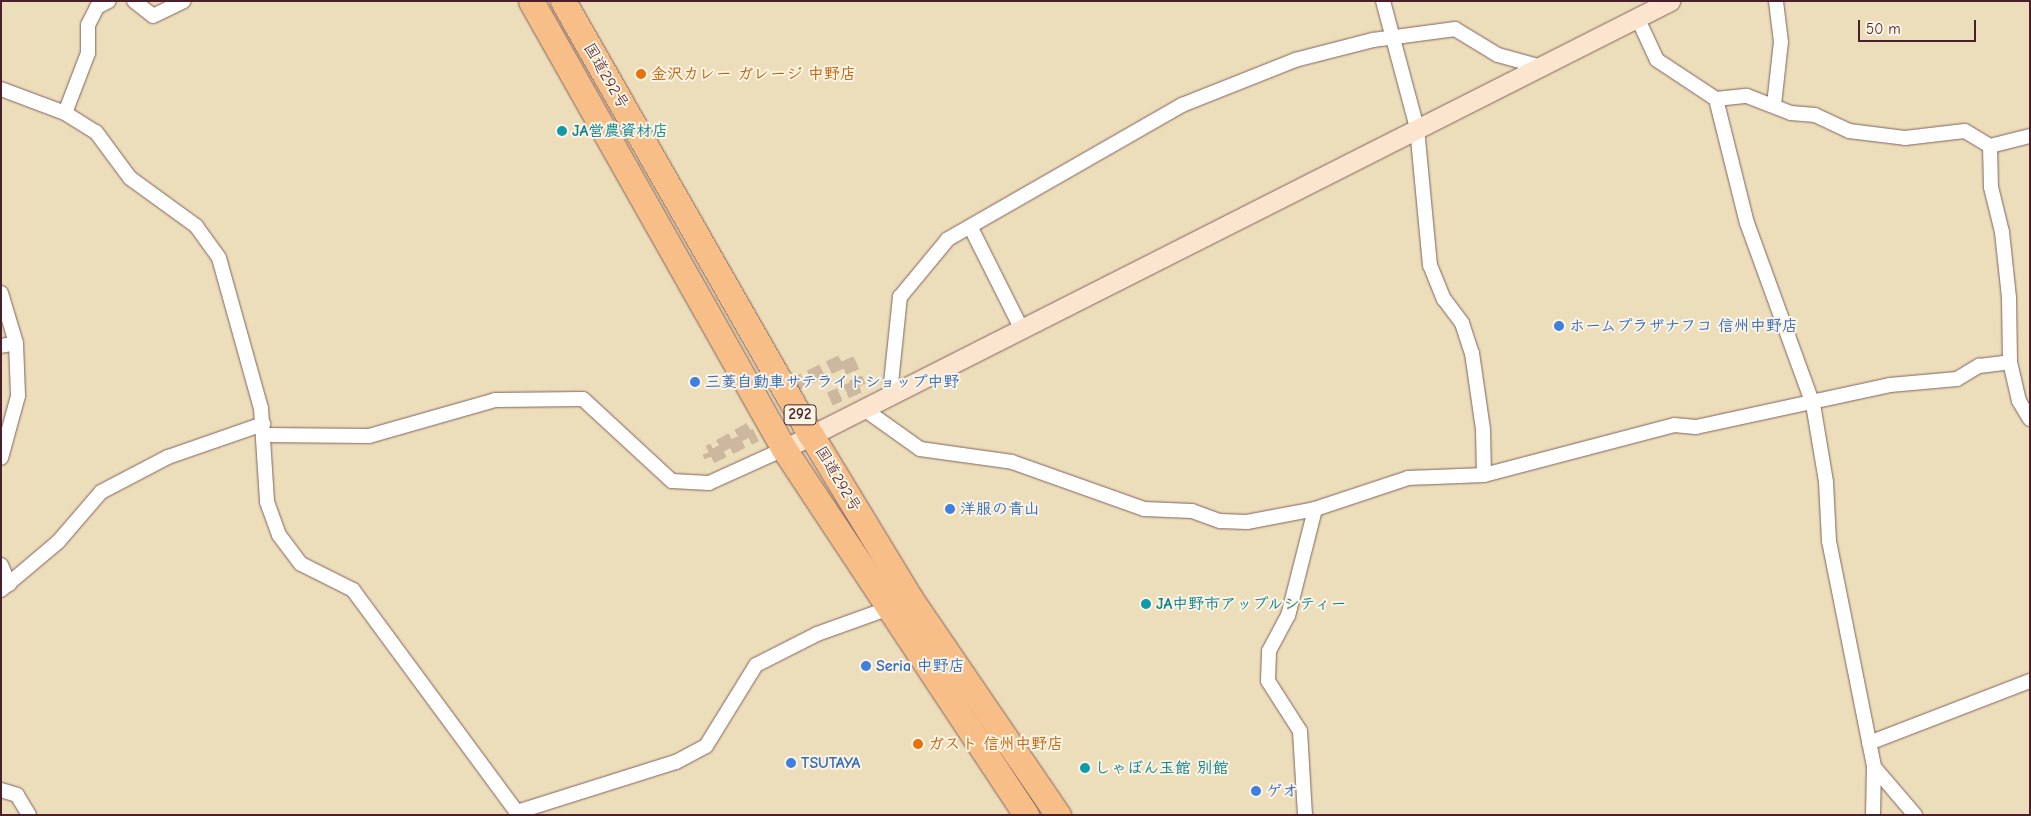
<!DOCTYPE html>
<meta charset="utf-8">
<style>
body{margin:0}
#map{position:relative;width:2031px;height:816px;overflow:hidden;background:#eddebb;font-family:"Comic Neue","Klee One",sans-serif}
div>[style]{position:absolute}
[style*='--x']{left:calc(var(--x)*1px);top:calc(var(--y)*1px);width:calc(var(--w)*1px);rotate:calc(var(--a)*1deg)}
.street-tunnel>*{height:14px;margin-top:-7px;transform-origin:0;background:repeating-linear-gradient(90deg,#ccb89e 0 14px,transparent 0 21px)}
.roads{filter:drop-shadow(0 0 1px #83625d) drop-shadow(0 0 1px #83625d)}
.street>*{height:14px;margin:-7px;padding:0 7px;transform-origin:7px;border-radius:7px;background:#fff}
.secondary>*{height:19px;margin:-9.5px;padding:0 9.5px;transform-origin:9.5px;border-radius:9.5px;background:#fce5cf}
.highway>*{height:25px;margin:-12.5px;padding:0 12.5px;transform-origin:12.5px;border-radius:12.5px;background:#f7be87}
.dots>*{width:14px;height:14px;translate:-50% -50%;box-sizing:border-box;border:2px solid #fcf5e5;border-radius:50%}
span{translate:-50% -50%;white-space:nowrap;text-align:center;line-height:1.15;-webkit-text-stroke:4px #fcf5e5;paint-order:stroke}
.shield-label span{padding:1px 4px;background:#fcf5e5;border:1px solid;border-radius:4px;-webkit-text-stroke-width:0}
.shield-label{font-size:15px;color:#4a1f2b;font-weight:700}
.food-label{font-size:16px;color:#c56008;font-weight:700}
.left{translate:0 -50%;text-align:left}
.street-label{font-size:16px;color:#4a1f2b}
.culture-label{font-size:16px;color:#0d838f;font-weight:700}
.shop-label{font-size:16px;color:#366cbe;font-weight:700}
.frame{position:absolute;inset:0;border:2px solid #4a1f2b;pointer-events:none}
.scale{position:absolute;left:1858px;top:20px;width:118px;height:22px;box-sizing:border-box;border:2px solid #4a1f2b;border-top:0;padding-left:6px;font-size:15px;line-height:18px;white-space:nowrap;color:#4a1f2b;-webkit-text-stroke:4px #fcf5e5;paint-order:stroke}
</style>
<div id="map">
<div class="street-tunnel">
<i style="--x:791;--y:386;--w:62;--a:-25.7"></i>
<i style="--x:847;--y:359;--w:30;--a:66"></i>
<i style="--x:859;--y:386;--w:32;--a:156"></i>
<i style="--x:750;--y:429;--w:47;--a:150.7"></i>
<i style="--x:709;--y:452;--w:5;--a:68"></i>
<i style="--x:711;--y:457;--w:50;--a:-26.1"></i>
</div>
<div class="roads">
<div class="street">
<i style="--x:134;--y:1;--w:24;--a:38"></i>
<i style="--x:153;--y:16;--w:34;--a:-26"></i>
<i style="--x:1383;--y:1;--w:131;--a:75"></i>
<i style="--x:1417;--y:128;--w:138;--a:84.6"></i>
<i style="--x:1430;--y:265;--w:37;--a:68"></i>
<i style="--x:1444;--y:299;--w:30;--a:53"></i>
<i style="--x:1462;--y:323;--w:32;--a:72"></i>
<i style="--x:1472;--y:353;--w:77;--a:81.8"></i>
<i style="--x:1483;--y:429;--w:46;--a:88.8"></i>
<i style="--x:1637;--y:17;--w:47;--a:65.1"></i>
<i style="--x:1657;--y:60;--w:71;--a:33.5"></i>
<i style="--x:1716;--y:99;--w:31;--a:-6"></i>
<i style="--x:1747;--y:96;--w:47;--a:21.1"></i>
<i style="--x:1791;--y:113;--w:24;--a:5"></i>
<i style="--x:1815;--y:115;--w:38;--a:25"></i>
<i style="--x:1849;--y:131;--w:56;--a:7.1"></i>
<i style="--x:1905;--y:138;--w:60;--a:-6.7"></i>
<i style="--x:1965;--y:131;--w:29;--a:31"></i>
<i style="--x:1990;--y:146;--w:41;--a:-14"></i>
<i style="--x:1;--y:89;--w:68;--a:20.6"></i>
<i style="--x:65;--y:113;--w:36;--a:32"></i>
<i style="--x:96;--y:132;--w:57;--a:53.5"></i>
<i style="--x:130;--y:178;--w:82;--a:36"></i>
<i style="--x:196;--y:226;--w:39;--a:54"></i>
<i style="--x:219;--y:258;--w:156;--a:74.4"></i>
<i style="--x:261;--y:408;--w:94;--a:86.3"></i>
<i style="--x:267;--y:502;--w:35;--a:70"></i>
<i style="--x:279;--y:535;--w:36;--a:53"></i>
<i style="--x:301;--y:564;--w:58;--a:26.6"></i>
<i style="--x:353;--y:590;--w:280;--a:53.6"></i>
<i style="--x:1716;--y:99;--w:128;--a:76"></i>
<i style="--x:1747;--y:223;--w:193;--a:70"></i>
<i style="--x:1813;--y:404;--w:79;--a:80.5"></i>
<i style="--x:1826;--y:482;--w:59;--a:87.1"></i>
<i style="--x:1829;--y:541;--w:230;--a:78.7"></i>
<i style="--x:1874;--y:767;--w:48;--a:91.2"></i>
<i style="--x:1774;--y:105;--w:63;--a:-83.7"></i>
<i style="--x:1781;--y:42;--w:41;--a:-97"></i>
<i style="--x:65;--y:113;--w:64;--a:-69"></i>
<i style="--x:88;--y:53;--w:28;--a:-90"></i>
<i style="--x:88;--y:25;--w:20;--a:-63"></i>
<i style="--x:97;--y:7;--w:13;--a:-27"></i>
<i style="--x:1990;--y:146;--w:41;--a:88.6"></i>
<i style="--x:1991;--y:187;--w:46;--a:76.3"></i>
<i style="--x:2002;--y:232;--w:66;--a:83.9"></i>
<i style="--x:2009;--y:298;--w:64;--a:89.1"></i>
<i style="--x:2010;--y:362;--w:40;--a:77"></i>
<i style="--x:2019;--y:401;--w:21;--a:59"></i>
<i style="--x:971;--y:228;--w:114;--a:63.4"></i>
<i style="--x:1;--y:293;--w:52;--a:73.3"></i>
<i style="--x:16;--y:343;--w:53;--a:87.8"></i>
<i style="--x:18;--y:396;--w:64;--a:105.3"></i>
<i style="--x:1;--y:346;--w:15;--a:-11"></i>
<i style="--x:890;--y:393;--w:97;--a:-84.1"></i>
<i style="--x:900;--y:297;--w:75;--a:-50.4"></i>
<i style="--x:948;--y:239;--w:270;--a:-29.8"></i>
<i style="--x:1182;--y:105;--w:122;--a:-21.7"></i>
<i style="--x:1295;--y:60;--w:81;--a:-14.4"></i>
<i style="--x:1373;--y:40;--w:83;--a:-7.6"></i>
<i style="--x:1455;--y:29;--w:50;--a:31.2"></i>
<i style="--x:1498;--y:55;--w:46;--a:15.3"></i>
<i style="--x:864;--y:409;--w:69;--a:35.5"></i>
<i style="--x:920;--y:449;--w:93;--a:8"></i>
<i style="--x:1012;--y:462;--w:140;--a:19.6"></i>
<i style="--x:1144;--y:509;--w:48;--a:2.4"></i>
<i style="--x:1192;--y:511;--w:30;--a:20"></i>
<i style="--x:1220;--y:521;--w:27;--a:2"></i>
<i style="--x:1247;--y:522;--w:69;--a:-10.8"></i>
<i style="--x:1315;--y:509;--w:98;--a:-18.4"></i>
<i style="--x:1408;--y:478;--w:76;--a:-2.3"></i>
<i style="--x:1484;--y:475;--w:196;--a:-14.7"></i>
<i style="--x:1674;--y:425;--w:22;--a:5"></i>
<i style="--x:1696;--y:427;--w:198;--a:-12.2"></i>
<i style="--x:1890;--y:385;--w:67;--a:-5.1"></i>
<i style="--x:1957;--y:379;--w:26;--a:-31"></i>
<i style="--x:1979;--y:366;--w:31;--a:-7"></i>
<i style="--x:264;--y:435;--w:105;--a:0.5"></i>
<i style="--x:369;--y:436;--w:131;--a:-15.9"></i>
<i style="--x:495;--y:400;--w:88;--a:-0.7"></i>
<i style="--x:583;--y:399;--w:121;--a:42.7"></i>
<i style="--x:672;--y:481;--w:37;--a:3"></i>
<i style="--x:709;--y:483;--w:82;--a:-24.4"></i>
<i style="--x:1;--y:565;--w:21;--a:67"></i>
<i style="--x:1;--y:590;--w:75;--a:-40.1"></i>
<i style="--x:58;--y:542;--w:66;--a:-49.3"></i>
<i style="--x:101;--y:492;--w:76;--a:-27.6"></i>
<i style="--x:168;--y:457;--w:101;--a:-19.2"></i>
<i style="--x:1869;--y:743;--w:173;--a:-21.1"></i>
<i style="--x:1874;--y:767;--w:63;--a:49.5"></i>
<i style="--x:1;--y:790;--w:17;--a:17"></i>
<i style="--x:17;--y:795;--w:23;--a:59"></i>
<i style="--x:517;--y:812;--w:167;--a:-17.5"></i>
<i style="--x:676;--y:762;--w:34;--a:-28"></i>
<i style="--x:706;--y:746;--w:95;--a:-58.3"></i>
<i style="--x:756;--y:665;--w:68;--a:-26.9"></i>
<i style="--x:817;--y:634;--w:74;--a:-19.7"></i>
<i style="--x:1305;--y:815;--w:84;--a:-93.4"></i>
<i style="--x:1300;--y:731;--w:59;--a:-122.6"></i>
<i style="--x:1268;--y:681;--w:30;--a:-88"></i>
<i style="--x:1269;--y:651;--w:40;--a:-62"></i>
<i style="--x:1288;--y:616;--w:110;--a:-75.8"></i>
</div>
<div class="secondary">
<i style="--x:784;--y:449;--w:993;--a:-26.82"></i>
</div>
<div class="highway">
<i style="--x:531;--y:1;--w:515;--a:60.55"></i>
<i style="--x:784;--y:449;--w:439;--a:56.5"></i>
<i style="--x:563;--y:1;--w:500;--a:60.3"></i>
<i style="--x:811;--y:435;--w:191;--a:58.7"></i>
<i style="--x:910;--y:598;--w:263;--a:55.7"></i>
</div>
</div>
<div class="dots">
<i style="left:641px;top:74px;background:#e8710a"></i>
<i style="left:562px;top:131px;background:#0f9aa8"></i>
<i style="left:1559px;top:326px;background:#3f7fe0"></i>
<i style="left:695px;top:382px;background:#3f7fe0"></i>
<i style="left:950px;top:509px;background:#3f7fe0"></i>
<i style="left:1146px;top:604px;background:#0f9aa8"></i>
<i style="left:866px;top:666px;background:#3f7fe0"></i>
<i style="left:918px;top:744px;background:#e8710a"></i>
<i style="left:791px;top:763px;background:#3f7fe0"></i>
<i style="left:1085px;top:768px;background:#0f9aa8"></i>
<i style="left:1256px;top:791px;background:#3f7fe0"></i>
</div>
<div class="shield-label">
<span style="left:800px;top:415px">292</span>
</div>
<div class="food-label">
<span class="left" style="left:651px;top:74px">金沢カレー ガレージ 中野店</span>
<span class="left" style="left:928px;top:744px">ガスト 信州中野店</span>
</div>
<div class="street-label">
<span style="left:606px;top:76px;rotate:60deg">国道292号</span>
<span style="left:838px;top:479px;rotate:59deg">国道292号</span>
</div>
<div class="culture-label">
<span class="left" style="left:572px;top:131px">JA営農資材店</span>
<span class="left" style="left:1156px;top:604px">JA中野市アップルシティー</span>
<span class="left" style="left:1095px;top:768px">しゃぼん玉館 別館</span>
</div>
<div class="shop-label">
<span class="left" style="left:1569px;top:326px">ホームプラザナフコ 信州中野店</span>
<span class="left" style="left:705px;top:382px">三菱自動車サテライトショップ中野</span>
<span class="left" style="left:960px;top:509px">洋服の青山</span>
<span class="left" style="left:876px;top:666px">Seria 中野店</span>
<span class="left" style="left:801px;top:763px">TSUTAYA</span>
<span class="left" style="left:1266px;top:791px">ゲオ</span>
</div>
<div class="frame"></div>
<div class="scale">50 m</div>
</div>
